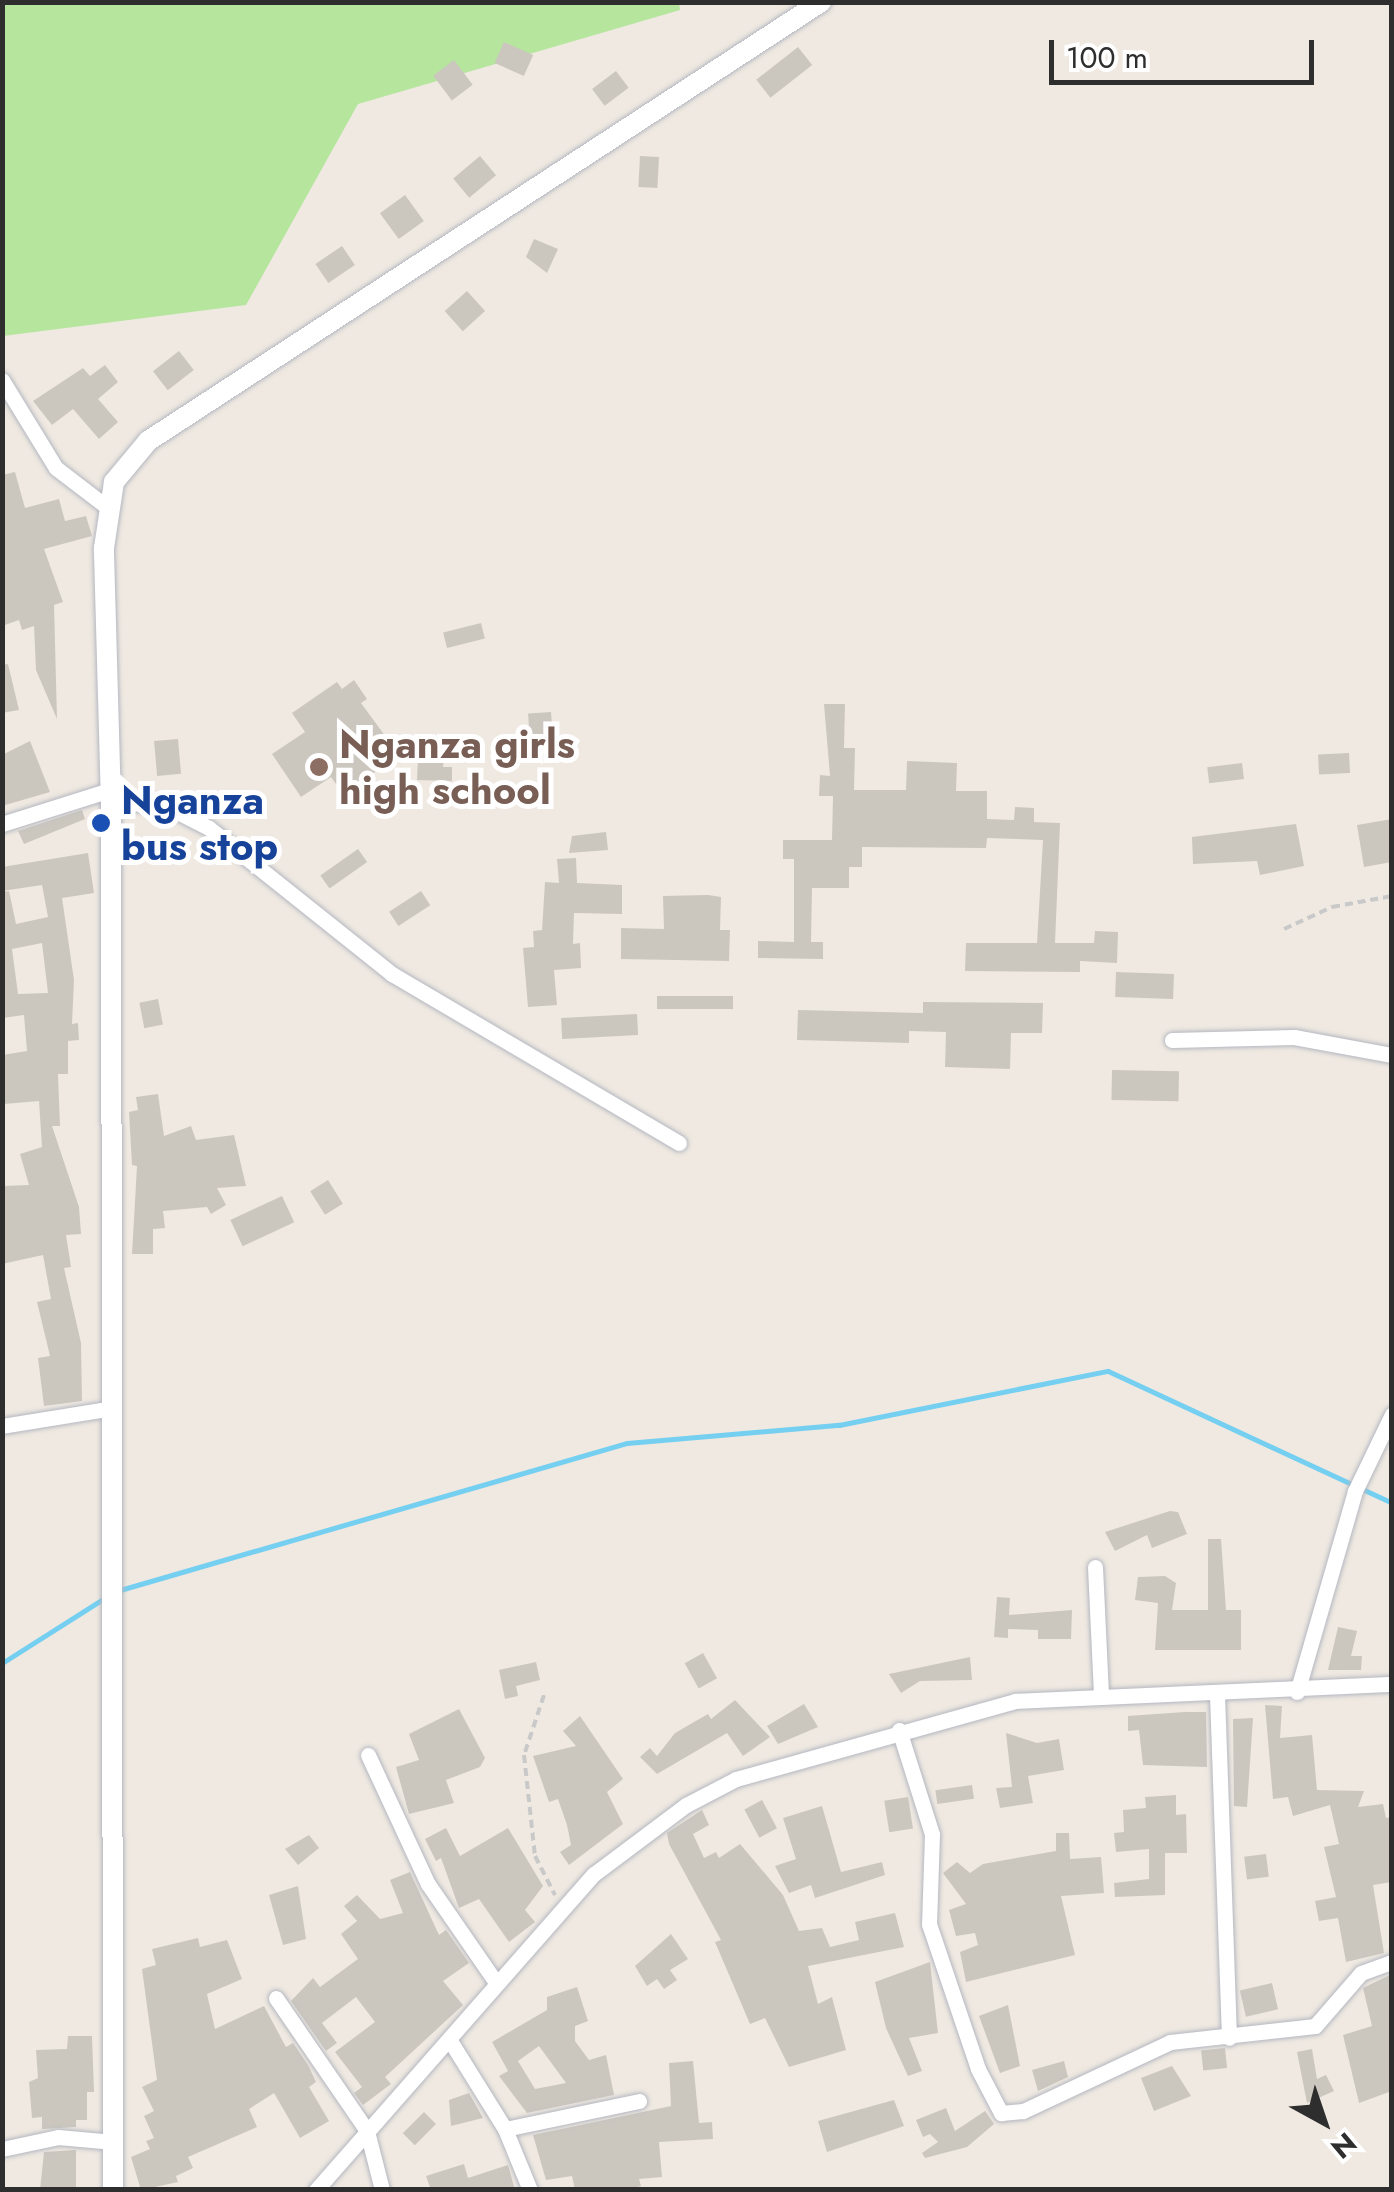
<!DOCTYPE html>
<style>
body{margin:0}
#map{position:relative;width:1394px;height:2192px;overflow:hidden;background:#efe9e1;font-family:Jost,sans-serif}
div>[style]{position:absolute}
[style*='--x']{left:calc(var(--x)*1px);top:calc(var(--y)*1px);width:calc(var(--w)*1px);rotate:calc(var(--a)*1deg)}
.green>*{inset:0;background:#b6e59e}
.stream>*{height:5px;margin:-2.5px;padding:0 2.5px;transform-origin:2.5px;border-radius:2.5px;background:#75cff0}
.building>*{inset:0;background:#cbc7bf;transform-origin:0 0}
.path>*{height:4px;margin-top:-2px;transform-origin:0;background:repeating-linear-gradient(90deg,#c9c9c9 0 8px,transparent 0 13px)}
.roads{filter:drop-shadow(0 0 2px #b4b7c1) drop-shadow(0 0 2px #b4b7c1)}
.minor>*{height:15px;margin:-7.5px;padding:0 7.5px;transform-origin:7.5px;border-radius:7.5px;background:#fff}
.secondary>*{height:20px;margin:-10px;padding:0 10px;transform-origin:10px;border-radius:10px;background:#fff}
.dots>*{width:28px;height:28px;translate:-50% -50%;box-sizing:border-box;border:5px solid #fff;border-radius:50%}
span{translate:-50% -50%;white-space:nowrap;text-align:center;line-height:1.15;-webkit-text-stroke:10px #fff;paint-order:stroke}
.education-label{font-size:40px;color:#785e54;font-weight:700}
.left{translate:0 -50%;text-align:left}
.transit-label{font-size:40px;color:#164399;font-weight:700}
.frame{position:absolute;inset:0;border:5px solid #2e2e2e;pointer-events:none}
.north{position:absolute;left:1274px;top:2072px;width:100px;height:100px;-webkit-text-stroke:8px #fff;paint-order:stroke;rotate:140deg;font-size:28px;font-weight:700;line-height:40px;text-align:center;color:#2e2e2e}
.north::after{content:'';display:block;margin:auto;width:35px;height:45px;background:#2e2e2e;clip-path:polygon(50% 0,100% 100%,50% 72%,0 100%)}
.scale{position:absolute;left:1049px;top:40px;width:265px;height:45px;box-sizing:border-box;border:5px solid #2e2e2e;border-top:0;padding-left:12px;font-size:30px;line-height:35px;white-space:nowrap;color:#2e2e2e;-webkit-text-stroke:8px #fff;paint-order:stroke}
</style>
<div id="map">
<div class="green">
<i style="clip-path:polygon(3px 3px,679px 3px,680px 10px,358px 104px,246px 305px,3px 336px)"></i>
</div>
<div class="stream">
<i style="--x:120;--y:1590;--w:528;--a:-16.17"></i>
<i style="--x:627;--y:1443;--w:213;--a:-4.9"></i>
<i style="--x:839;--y:1425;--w:274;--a:-11.4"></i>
<i style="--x:1108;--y:1371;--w:313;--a:24.9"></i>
<i style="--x:2;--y:1663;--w:123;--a:-32.4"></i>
</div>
<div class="building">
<i style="left:504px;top:42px;width:32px;height:23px;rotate:24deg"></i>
<i style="left:798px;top:47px;width:23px;height:53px;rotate:52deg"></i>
<i style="left:454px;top:60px;width:31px;height:26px;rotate:53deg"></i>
<i style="left:616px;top:71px;width:21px;height:30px;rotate:53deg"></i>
<i style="left:480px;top:156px;width:25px;height:35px;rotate:50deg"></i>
<i style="left:640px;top:156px;width:19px;height:31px;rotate:3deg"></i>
<i style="left:405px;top:195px;width:32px;height:31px;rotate:54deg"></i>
<i style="clip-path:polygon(534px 239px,558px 249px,547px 273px,526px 257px)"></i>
<i style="left:342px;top:246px;width:23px;height:32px;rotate:56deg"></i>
<i style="left:467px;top:291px;width:27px;height:30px;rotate:48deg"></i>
<i style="left:179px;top:351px;width:24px;height:33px;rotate:52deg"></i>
<i style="clip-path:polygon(105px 365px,118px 382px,98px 399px,118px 422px,99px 439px,73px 409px,52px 425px,33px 401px,83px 368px,90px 376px)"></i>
<i style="clip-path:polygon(15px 472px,25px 508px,59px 499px,65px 521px,86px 516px,92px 536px,44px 549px,63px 602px,54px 605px,57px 719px,36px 670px,34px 626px,22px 630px,19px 620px,2px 626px,2px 475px)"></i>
<i style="left:481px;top:623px;width:16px;height:39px;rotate:76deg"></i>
<i style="clip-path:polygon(8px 664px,19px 710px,2px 713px,2px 665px)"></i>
<i style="clip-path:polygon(354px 680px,367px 699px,361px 703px,394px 748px,380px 758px,385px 765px,343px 794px,331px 777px,301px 797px,272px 754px,305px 732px,292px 713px,337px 682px,342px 689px)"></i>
<i style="clip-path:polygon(824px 704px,845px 704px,844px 748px,855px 748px,854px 790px,906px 790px,907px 761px,957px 763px,956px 791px,987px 791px,987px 819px,1014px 820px,1015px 807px,1034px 808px,1034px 822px,1060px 823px,1055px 943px,1094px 943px,1095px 931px,1118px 932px,1117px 963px,1080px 961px,1080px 972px,965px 971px,966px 943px,1037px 943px,1043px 840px,987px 838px,986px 848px,862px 847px,862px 867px,849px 867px,849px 888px,812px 888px,811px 942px,823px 942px,823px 959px,758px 958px,758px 941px,794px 942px,794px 859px,783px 859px,783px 840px,832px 840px,833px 796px,819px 796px,820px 775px,830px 776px)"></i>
<i style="left:551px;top:712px;width:27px;height:23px;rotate:86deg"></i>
<i style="left:178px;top:739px;width:35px;height:24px;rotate:85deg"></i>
<i style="clip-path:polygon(30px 741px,50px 792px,2px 806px,2px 755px)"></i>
<i style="left:1349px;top:753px;width:20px;height:31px;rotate:87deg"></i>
<i style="clip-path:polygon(418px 759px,444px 760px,443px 767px,452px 767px,452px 781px,417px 780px)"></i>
<i style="left:1242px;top:763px;width:16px;height:35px;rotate:83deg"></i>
<i style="clip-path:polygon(82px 810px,85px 819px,24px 844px,18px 831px)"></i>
<i style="clip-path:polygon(1392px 819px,1392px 862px,1364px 867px,1357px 825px)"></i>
<i style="clip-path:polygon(1296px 824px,1304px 866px,1260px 875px,1257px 861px,1193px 864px,1192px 837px)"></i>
<i style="clip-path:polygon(606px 832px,608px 850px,569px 853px,572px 836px)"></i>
<i style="left:358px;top:849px;width:16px;height:46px;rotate:55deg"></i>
<i style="clip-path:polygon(evenodd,88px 853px,94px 893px,62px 898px,74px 980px,72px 1024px,78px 1023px,79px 1040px,68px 1041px,68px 1074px,58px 1074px,60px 1126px,52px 1126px,79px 1207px,81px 1234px,66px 1235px,71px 1267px,64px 1268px,81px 1343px,82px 1401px,44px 1406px,38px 1358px,50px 1356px,37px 1302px,51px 1299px,43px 1255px,2px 1264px,2px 1186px,29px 1185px,20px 1154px,42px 1147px,39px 1101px,4px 1104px,2px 1055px,27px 1051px,24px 1015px,2px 1018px,2px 892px,9px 891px,16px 924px,48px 917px,42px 885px,2px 891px,2px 867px,88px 853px,42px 943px,48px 993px,18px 994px,12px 949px,42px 943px)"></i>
<i style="clip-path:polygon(576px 858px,577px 883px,622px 885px,622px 914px,574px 913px,573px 944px,580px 943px,581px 968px,554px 970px,557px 1005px,528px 1007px,523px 948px,534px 947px,533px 931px,542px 930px,545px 882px,559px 883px,557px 859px)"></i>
<i style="left:421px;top:891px;width:17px;height:38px;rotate:57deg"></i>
<i style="clip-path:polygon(708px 895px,721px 897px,720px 930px,730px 930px,729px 961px,621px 959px,621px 928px,664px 929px,663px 896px)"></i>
<i style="left:1116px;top:972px;width:58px;height:25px;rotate:2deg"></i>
<i style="left:657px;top:996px;width:76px;height:13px"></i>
<i style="left:158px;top:999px;width:26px;height:19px;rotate:79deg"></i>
<i style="clip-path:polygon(923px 1002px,1043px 1003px,1042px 1033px,1011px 1033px,1010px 1069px,945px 1067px,946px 1032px,909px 1031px,909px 1043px,797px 1040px,798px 1010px,923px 1013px)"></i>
<i style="left:637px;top:1014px;width:21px;height:76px;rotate:87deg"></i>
<i style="left:1112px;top:1070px;width:67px;height:30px;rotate:1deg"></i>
<i style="clip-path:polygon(158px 1094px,164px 1136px,191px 1126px,196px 1140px,234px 1135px,246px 1186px,217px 1188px,226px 1205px,211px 1214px,207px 1207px,163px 1211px,165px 1228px,153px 1229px,153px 1254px,132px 1254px,137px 1166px,132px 1165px,129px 1112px,138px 1110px,136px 1097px)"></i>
<i style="left:328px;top:1180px;width:28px;height:21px;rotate:58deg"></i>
<i style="left:282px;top:1196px;width:29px;height:57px;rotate:65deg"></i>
<i style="clip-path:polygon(1170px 1511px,1178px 1512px,1187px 1534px,1152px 1548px,1147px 1535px,1115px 1551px,1105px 1532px)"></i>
<i style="clip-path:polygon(1208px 1539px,1221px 1539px,1226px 1610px,1241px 1610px,1241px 1650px,1155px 1650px,1158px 1603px,1135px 1600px,1138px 1577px,1165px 1576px,1176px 1583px,1172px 1610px,1208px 1610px)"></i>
<i style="clip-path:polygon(997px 1597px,1010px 1598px,1009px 1615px,1072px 1610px,1071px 1639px,1038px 1639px,1038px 1630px,1008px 1629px,1008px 1638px,994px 1637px)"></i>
<i style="clip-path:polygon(1338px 1627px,1357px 1631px,1351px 1656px,1362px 1656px,1361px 1670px,1328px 1670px)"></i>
<i style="left:703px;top:1653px;width:29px;height:21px;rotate:61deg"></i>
<i style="clip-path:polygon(970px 1657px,972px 1680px,920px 1681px,901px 1693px,889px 1674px)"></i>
<i style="clip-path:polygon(536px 1662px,540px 1680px,516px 1686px,518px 1696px,505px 1699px,499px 1670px)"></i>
<i style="clip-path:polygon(735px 1700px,770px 1737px,743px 1756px,727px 1733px,657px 1774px,640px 1757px,650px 1748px,657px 1756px,675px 1733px,708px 1714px,711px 1719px)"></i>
<i style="clip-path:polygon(804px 1704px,818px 1727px,778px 1744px,767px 1726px)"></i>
<i style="clip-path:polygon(1265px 1705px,1282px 1706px,1280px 1738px,1312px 1735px,1317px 1790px,1364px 1791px,1358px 1807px,1383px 1804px,1386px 1818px,1392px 1817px,1392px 1882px,1373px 1885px,1384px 1953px,1346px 1962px,1338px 1918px,1319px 1921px,1315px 1901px,1336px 1897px,1324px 1847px,1339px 1844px,1330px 1805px,1293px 1816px,1288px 1797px,1273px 1799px)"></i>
<i style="clip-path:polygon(459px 1709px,485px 1758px,480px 1767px,446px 1780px,454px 1803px,409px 1814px,396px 1767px,419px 1760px,409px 1734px)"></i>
<i style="clip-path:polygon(1185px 1712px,1206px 1712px,1207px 1767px,1143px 1765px,1139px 1730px,1128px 1731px,1128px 1716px)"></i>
<i style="clip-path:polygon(580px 1716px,623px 1779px,607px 1792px,623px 1824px,569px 1865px,560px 1852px,571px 1845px,567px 1825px,558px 1799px,549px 1802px,533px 1756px,576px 1746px,563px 1731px)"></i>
<i style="clip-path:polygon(1253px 1718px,1247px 1807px,1234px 1806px,1233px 1719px)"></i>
<i style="clip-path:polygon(1006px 1733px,1037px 1743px,1059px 1739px,1064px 1770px,1028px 1776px,1033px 1803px,1000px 1808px,996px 1788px,1012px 1787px)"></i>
<i style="left:972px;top:1785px;width:14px;height:37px;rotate:82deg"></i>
<i style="clip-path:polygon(1176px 1795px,1176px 1815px,1186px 1814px,1187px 1853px,1165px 1853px,1165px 1895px,1115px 1897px,1114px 1883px,1149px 1879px,1149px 1849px,1116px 1852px,1114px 1833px,1124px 1832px,1123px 1810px,1146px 1808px,1145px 1797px)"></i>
<i style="left:908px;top:1797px;width:32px;height:24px;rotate:81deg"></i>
<i style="left:762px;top:1800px;width:32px;height:20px;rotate:62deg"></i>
<i style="clip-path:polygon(822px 1806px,841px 1872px,882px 1862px,885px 1875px,815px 1898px,811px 1885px,789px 1893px,775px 1866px,796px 1859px,783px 1818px)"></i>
<i style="clip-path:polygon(702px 1810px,709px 1825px,693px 1834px,704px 1858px,716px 1852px,719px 1858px,740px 1844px,783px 1895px,799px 1931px,822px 1928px,830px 1947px,859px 1940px,855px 1922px,895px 1913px,904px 1947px,808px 1966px,818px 2004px,832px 1997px,846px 2050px,789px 2067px,765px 2018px,750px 2024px,715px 1942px,721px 1940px,669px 1844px,667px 1833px)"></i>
<i style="clip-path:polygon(446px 1828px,460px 1856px,508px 1828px,543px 1886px,525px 1910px,535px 1922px,509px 1942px,479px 1899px,459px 1908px,441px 1858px,436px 1861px,425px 1839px)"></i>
<i style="clip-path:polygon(1056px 1833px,1069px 1833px,1070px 1859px,1101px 1857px,1104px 1893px,1061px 1896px,1075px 1955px,966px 1982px,960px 1952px,978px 1945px,975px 1933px,956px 1936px,949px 1910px,966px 1904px,943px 1873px,957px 1862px,970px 1873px,983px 1864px,1056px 1851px)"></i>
<i style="clip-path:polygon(309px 1835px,319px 1848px,298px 1865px,285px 1849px)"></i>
<i style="left:1266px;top:1854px;width:23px;height:22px;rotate:83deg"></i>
<i style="clip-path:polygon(410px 1872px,439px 1935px,446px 1930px,469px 1963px,443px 1981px,463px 2005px,385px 2077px,391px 2084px,363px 2105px,354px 2093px,362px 2087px,335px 2052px,375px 2022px,356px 1997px,322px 2023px,337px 2043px,326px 2051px,291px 2001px,313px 1978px,320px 1987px,358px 1959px,341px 1934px,357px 1921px,344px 1906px,357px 1895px,380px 1919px,403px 1913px,390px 1880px)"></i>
<i style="clip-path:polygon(298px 1886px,306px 1939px,283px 1945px,269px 1895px)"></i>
<i style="clip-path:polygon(671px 1934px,688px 1959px,670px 1970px,677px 1980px,664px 1989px,657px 1979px,647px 1986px,635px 1966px)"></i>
<i style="clip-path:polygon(198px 1938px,200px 1947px,227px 1940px,242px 1979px,207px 1994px,215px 2029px,264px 2006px,286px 2047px,293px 2043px,308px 2065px,316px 2082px,309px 2087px,329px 2121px,300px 2138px,274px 2093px,249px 2109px,257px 2127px,188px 2157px,193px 2168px,176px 2176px,178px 2182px,141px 2190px,131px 2157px,150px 2149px,146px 2141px,154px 2138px,144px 2116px,154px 2111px,142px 2087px,157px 2080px,142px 1969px,156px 1965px,152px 1949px)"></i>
<i style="clip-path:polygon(930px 1962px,938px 2033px,909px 2038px,922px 2071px,908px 2076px,886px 2028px,875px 1982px)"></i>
<i style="clip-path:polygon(1392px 1974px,1392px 2091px,1359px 2103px,1343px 2035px,1372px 2026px,1363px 1988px)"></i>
<i style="left:1272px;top:1983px;width:27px;height:33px;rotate:77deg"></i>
<i style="clip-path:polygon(evenodd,577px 1987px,588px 2021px,575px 2026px,575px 2041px,589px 2060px,606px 2055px,614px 2095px,527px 2113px,499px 2076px,508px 2071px,492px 2042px,547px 2010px,547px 1997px,577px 1987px,539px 2046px,566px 2083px,535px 2089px,518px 2061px,539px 2046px)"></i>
<i style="clip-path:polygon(1008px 2005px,1020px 2066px,1000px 2073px,979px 2016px)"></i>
<i style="clip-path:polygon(68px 2036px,92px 2036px,94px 2092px,87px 2092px,87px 2120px,76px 2120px,76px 2127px,42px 2129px,42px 2117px,32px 2118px,29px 2082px,38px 2078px,36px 2050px,67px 2049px)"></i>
<i style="left:1225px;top:2048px;width:20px;height:24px;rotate:84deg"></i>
<i style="clip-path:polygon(1312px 2049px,1317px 2079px,1326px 2075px,1334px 2091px,1307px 2103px,1297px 2052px)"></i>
<i style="clip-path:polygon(693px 2061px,699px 2123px,712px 2122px,713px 2139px,659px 2142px,662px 2177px,639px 2179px,641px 2186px,629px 2190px,575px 2190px,572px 2176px,546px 2180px,533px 2135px,671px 2106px,669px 2063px)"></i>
<i style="clip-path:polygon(1064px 2061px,1068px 2077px,1038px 2091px,1032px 2070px)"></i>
<i style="clip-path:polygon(1172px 2066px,1191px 2096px,1154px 2111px,1141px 2078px)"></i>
<i style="clip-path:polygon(469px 2093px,483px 2118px,451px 2126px,449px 2100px)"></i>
<i style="clip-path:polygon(894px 2100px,904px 2126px,827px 2152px,818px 2121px)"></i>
<i style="clip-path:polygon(946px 2108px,955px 2131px,985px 2111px,994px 2124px,967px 2147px,925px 2158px,922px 2153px,938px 2142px,930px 2134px,923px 2137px,916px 2120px)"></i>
<i style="left:424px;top:2112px;width:17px;height:30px;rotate:45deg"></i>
<i style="clip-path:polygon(76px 2150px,76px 2190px,40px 2190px,44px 2152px)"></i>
<i style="clip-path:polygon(464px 2164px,468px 2178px,508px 2165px,515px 2190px,431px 2190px,426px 2176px)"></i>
</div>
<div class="path">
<i style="--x:1284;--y:929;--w:53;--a:-24.6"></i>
<i style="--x:1332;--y:907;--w:61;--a:-10.4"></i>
<i style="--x:544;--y:1695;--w:63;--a:108.4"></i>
<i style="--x:524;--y:1755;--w:102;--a:83.8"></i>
<i style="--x:535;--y:1856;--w:44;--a:62.9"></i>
</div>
<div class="roads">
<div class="minor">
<i style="--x:2;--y:380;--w:103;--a:58.5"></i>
<i style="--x:56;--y:468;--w:64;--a:37.4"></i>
<i style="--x:111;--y:804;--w:49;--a:-1.2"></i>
<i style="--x:160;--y:803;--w:55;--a:27"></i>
<i style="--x:209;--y:828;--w:234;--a:38.6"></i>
<i style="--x:392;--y:974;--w:333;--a:30.5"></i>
<i style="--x:2;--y:824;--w:113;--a:-17.5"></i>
<i style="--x:1172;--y:1040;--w:122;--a:-1.4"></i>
<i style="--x:1294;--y:1037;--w:100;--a:10.4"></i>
<i style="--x:2;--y:1426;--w:112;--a:-9.2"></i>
<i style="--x:1095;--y:1567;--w:128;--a:87.3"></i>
<i style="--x:1297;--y:1692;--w:209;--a:-73.9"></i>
<i style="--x:1355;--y:1491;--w:85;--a:-64.3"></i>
<i style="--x:1217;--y:1694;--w:344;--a:88"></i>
<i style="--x:899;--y:1730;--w:109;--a:72.4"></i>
<i style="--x:932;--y:1834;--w:90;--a:91.9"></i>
<i style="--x:929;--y:1924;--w:153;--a:71.3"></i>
<i style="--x:978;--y:2069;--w:50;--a:62.4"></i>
<i style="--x:1001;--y:2113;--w:22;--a:-5"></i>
<i style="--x:1023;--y:2111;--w:162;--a:-25.1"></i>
<i style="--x:1170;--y:2042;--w:146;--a:-6.3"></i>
<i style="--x:1315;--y:2026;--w:70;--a:-49"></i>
<i style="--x:1361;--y:1973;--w:33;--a:-20"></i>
<i style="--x:368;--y:1755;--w:142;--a:65.1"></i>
<i style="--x:428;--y:1884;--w:121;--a:55.4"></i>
<i style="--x:276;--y:1998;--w:161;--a:55.6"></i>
<i style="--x:367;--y:2131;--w:61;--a:75.7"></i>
<i style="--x:449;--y:2039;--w:106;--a:58.1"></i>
<i style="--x:505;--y:2129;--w:66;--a:67.7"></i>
<i style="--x:505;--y:2129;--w:137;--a:-11.8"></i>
<i style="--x:2;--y:2149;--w:57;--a:-12.1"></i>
<i style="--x:58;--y:2137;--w:56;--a:5.1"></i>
<i style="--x:316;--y:2190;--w:421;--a:-48.7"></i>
<i style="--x:594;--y:1874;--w:115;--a:-36.9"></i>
<i style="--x:686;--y:1805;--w:56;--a:-27.5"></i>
<i style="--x:736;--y:1779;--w:290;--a:-15.6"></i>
<i style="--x:1015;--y:1701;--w:377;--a:-2.6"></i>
</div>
<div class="secondary">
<i style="--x:113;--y:2190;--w:1386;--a:-90.08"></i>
<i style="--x:111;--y:804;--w:256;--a:-91.6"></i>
<i style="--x:104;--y:548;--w:67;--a:-81.4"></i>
<i style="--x:114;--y:482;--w:53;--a:-50.3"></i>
<i style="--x:148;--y:441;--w:804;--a:-33.12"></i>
</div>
</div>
<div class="dots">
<i style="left:319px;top:767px;background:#8d6e63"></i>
<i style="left:101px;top:823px;background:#1a4fb4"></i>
</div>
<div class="education-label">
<span class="left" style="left:339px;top:767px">Nganza girls<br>high school</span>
</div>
<div class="transit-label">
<span class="left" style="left:121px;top:823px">Nganza<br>bus stop</span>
</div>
<div class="frame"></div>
<div class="north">N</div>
<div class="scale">100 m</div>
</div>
